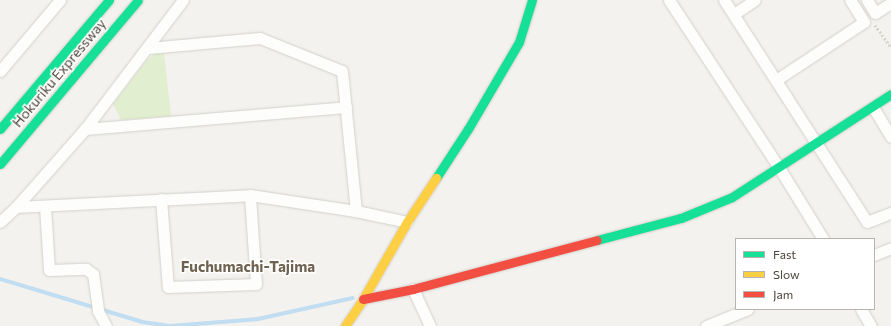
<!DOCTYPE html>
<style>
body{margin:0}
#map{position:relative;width:891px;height:326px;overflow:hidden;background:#f4f2ee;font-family:Commissioner,sans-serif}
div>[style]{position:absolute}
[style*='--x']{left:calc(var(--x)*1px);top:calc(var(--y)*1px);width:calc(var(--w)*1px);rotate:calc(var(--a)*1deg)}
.green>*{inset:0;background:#e1eecf}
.stream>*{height:4px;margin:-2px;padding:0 2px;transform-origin:2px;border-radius:2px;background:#c0ddf1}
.path>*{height:2.5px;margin-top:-1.25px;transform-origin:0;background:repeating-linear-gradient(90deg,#d3d2cc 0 2px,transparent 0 4px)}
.roads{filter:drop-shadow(0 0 1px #d2d0cb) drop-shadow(0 0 1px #d2d0cb)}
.street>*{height:11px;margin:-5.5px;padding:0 5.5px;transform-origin:5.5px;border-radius:5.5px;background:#fdfdfc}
.fast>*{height:9px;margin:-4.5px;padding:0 4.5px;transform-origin:4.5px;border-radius:4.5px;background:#16e098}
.slow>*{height:9px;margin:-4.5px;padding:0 4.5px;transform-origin:4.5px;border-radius:4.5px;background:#ffcf43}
.jam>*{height:9px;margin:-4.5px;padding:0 4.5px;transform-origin:4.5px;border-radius:4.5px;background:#f24e42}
span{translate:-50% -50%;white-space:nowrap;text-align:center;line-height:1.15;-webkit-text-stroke:3px #fff;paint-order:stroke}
.street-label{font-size:14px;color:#4b4439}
.neighbourhood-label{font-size:15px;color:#6e6250;font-weight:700}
.legend{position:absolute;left:735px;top:238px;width:140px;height:72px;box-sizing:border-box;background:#fff;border:1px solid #b7b4b0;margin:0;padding:5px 7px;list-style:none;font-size:12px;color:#4b4439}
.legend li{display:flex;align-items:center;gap:8px;height:20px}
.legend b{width:20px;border:1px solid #b7b4b0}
</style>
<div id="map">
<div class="green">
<i style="clip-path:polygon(156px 53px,164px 53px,171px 116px,121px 120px,113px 104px,147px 60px)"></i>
</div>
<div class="stream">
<i style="--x:0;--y:279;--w:148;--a:16.8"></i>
<i style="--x:142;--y:322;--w:28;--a:8"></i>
<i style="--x:170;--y:326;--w:88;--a:-4.5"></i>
<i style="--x:258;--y:319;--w:97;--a:-12.5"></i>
</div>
<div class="path">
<i style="--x:875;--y:25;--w:27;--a:54"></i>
</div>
<div class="roads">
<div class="street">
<i style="--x:669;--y:0;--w:199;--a:56.7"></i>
<i style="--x:778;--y:166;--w:86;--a:58.3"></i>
<i style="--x:724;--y:0;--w:264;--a:57.2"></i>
<i style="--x:867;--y:222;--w:26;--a:-21"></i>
<i style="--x:867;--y:0;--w:15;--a:58"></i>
<i style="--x:875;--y:13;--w:19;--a:-32"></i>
<i style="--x:734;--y:14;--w:25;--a:-34"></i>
<i style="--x:148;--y:48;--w:112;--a:-5.1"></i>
<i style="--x:260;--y:38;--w:88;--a:21.9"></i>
<i style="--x:342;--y:71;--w:141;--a:84.3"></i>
<i style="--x:0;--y:71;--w:93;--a:-49.8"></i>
<i style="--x:776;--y:80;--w:105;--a:-33.4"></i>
<i style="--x:864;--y:22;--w:26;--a:-122"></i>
<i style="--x:873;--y:107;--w:35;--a:59"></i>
<i style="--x:85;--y:129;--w:262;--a:-4.8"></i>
<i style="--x:161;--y:199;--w:88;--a:85.5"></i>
<i style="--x:168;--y:287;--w:88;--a:-2"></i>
<i style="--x:256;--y:284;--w:89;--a:-93.9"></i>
<i style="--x:45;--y:206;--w:64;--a:86.4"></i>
<i style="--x:49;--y:270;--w:37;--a:-2"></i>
<i style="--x:86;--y:269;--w:9;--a:36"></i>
<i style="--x:93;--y:274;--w:37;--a:82"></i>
<i style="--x:98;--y:311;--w:17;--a:62"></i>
<i style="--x:16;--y:207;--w:234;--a:-2.9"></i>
<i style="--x:250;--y:195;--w:107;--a:8.6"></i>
<i style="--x:356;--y:211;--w:52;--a:12.2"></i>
<i style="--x:0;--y:222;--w:22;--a:-43"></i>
<i style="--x:16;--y:207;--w:104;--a:-48.5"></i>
<i style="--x:85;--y:129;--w:162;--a:-52.8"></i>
<i style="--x:874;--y:255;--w:18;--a:-22"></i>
<i style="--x:413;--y:289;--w:41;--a:65.3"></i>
<i style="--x:861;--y:309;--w:20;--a:60"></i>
<i style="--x:706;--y:326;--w:45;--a:-22"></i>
</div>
<div class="fast">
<i style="--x:0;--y:129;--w:169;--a:-49.8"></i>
<i style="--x:0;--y:164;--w:214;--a:-49.9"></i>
<i style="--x:436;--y:178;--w:59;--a:-56.9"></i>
<i style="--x:468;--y:129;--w:101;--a:-59.6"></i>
<i style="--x:519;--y:42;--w:44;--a:-72.8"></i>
<i style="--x:597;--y:240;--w:87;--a:-14.7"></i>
<i style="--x:681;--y:218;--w:55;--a:-22.4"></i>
<i style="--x:732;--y:197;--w:189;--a:-32.9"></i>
</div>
<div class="slow">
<i style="--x:345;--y:326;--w:32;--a:-56"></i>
<i style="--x:363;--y:299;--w:89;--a:-60.3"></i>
<i style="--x:407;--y:222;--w:53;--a:-56.6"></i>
</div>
<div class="jam">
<i style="--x:363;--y:299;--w:51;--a:-11.3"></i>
<i style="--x:413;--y:289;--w:190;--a:-14.9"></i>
</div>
</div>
<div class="street-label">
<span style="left:59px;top:73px;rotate:-50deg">Hokuriku Expressway</span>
</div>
<div class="neighbourhood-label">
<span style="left:248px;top:267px">Fuchumachi-Tajima</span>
</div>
<ul class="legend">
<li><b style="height:5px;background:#16e098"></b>Fast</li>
<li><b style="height:5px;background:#ffcf43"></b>Slow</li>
<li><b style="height:5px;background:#f24e42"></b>Jam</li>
</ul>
</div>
